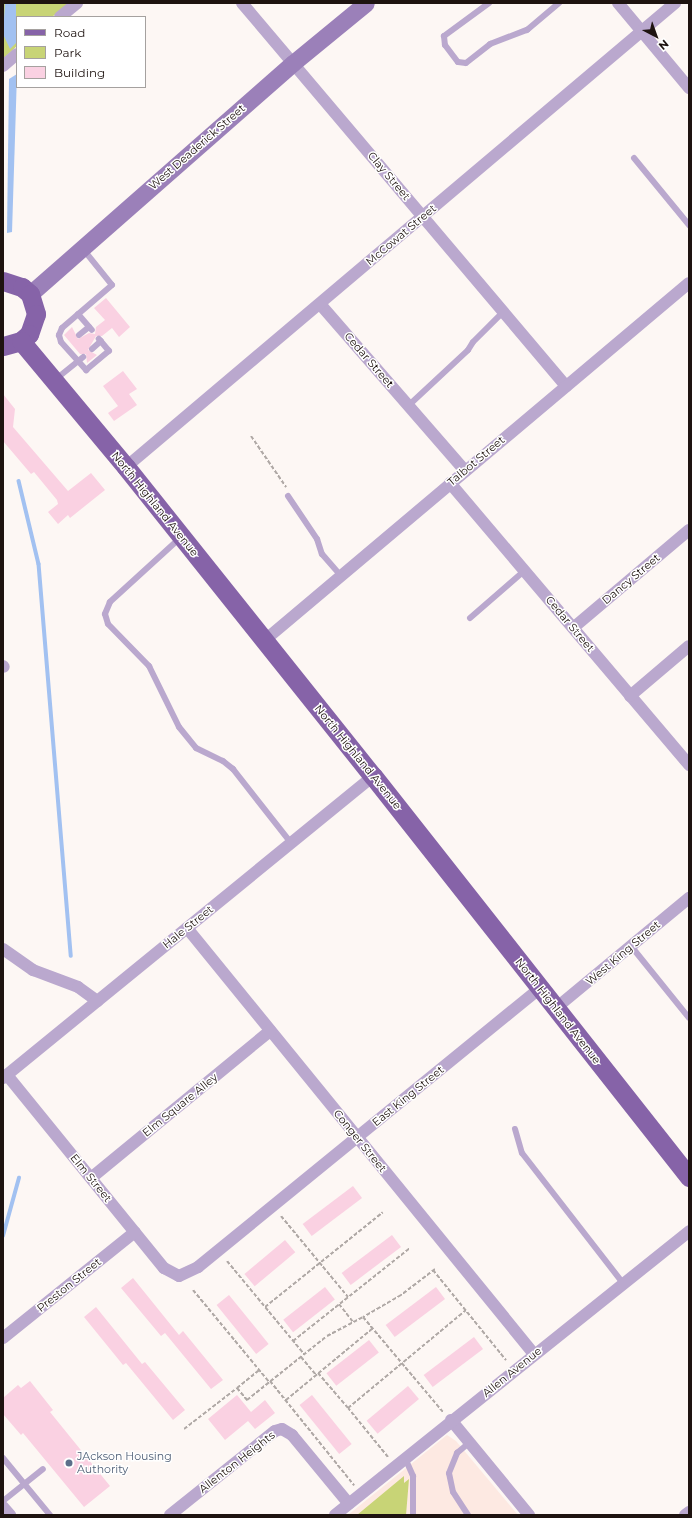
<!DOCTYPE html>
<style>
body{margin:0}
#map{position:relative;width:692px;height:1518px;overflow:hidden;background:#fdf7f4;font-family:Montserrat,sans-serif}
div>[style]{position:absolute}
[style*='--x']{left:calc(var(--x)*1px);top:calc(var(--y)*1px);width:calc(var(--w)*1px);rotate:calc(var(--a)*1deg)}
.education>*{inset:0;background:#fde9e2}
.green>*{inset:0;background:#c8d476}
.water>*{inset:0;background:#a2c1f1}
.stream>*{height:3.5px;margin:-1.75px;padding:0 1.75px;transform-origin:1.75px;border-radius:1.75px;background:#a2c1f1}
.building>*{inset:0;background:#fad1e2;transform-origin:0 0}
.path>*{height:2px;margin-top:-1px;transform-origin:0;background:repeating-linear-gradient(90deg,#afa8a5 0 4px,transparent 0 6px)}
.lane>*{height:6px;margin:-3px;padding:0 3px;transform-origin:3px;border-radius:3px;background:#baa8ce}
.street>*{height:12px;margin:-6px;padding:0 6px;transform-origin:6px;border-radius:6px;background:#baa8ce}
.secondary>*{height:17px;margin:-8.5px;padding:0 8.5px;transform-origin:8.5px;border-radius:8.5px;background:#9b80b9}
.primary>*{height:19px;margin:-9.5px;padding:0 9.5px;transform-origin:9.5px;border-radius:9.5px;background:#8663a8}
.dots>*{width:11px;height:11px;translate:-50% -50%;box-sizing:border-box;border:2px solid #fff;border-radius:50%}
span{translate:-50% -50%;white-space:nowrap;text-align:center;line-height:1.15;-webkit-text-stroke:3px #fff;paint-order:stroke}
.street-label{font-size:11px;color:#1e1310}
.service-label{font-size:11px;color:#4e5e75}
.left{translate:0 -50%;text-align:left}
.frame{position:absolute;inset:0;border:4px solid #1e1310;pointer-events:none}
.legend{position:absolute;left:16px;top:16px;width:130px;height:72px;box-sizing:border-box;background:#fff;border:1px solid #a5a19f;margin:0;padding:5px 7px;list-style:none;font-size:12px;color:#1e1310}
.legend li{display:flex;align-items:center;gap:8px;height:20px}
.legend b{width:20px;border:1px solid #a5a19f}
.north{position:absolute;left:636px;top:16px;width:40px;height:40px;-webkit-text-stroke:3px #fff;paint-order:stroke;rotate:139deg;font-size:11px;font-weight:700;line-height:16px;text-align:center;color:#1e1310}
.north::after{content:'';display:block;margin:auto;width:14px;height:18px;background:#1e1310;clip-path:polygon(50% 0,100% 100%,50% 72%,0 100%)}
</style>
<div id="map">
<div class="education">
<i style="clip-path:polygon(447px 1435px,456px 1441px,518px 1515px,348px 1515px)"></i>
</div>
<div class="green">
<i style="clip-path:polygon(3px 3px,69px 3px,52px 17px,17px 17px,17px 46px,3px 59px)"></i>
<i style="clip-path:polygon(404px 1476px,404px 1483px,409px 1479px,406px 1515px,357px 1515px)"></i>
</div>
<div class="water">
<i style="clip-path:polygon(5px 3px,16px 3px,16px 43px,10px 49px,3px 34px)"></i>
<i style="clip-path:polygon(17px 74px,12px 232px,7px 233px,9px 79px)"></i>
</div>
<div class="stream">
<i style="--x:19;--y:481;--w:85;--a:76.5"></i>
<i style="--x:39;--y:564;--w:393;--a:85.3"></i>
<i style="--x:3;--y:1236;--w:60;--a:-74.6"></i>
</div>
<div class="building">
<i style="clip-path:polygon(106px 298px,130px 327px,119px 337px,112px 328px,102px 336px,96px 336px,88px 350px,97px 355px,87px 363px,86px 354px,80px 354px,64px 335px,72px 327px,78px 339px,89px 333px,95px 334px,96px 327px,105px 320px,94px 308px)"></i>
<i style="clip-path:polygon(123px 371px,137px 389px,129px 394px,137px 405px,114px 421px,108px 413px,118px 406px,103px 386px)"></i>
<i style="clip-path:polygon(3px 394px,15px 409px,13px 427px,68px 491px,91px 473px,105px 490px,70px 518px,68px 515px,58px 524px,48px 512px,58px 504px,57px 500px,34px 472px,31px 474px,3px 441px)"></i>
<i style="left:353px;top:1186px;width:15px;height:63px;rotate:53deg"></i>
<i style="left:392px;top:1235px;width:15px;height:63px;rotate:53deg"></i>
<i style="left:285px;top:1240px;width:16px;height:53px;rotate:50deg"></i>
<i style="clip-path:polygon(133px 1278px,179px 1335px,183px 1331px,223px 1380px,211px 1389px,165px 1333px,161px 1336px,121px 1288px)"></i>
<i style="left:325px;top:1287px;width:16px;height:53px;rotate:52deg"></i>
<i style="left:436px;top:1287px;width:15px;height:63px;rotate:53deg"></i>
<i style="left:229px;top:1295px;width:63px;height:16px;rotate:51deg"></i>
<i style="clip-path:polygon(96px 1307px,142px 1364px,145px 1362px,185px 1410px,173px 1420px,126px 1363px,123px 1365px,84px 1317px)"></i>
<i style="left:474px;top:1337px;width:15px;height:63px;rotate:53deg"></i>
<i style="left:369px;top:1340px;width:16px;height:54px;rotate:52deg"></i>
<i style="clip-path:polygon(30px 1381px,53px 1410px,50px 1412px,110px 1486px,84px 1507px,23px 1433px,21px 1435px,3px 1414px,3px 1398px,18px 1385px,21px 1388px)"></i>
<i style="left:408px;top:1386px;width:17px;height:54px;rotate:50deg"></i>
<i style="clip-path:polygon(237px 1395px,251px 1412px,265px 1400px,275px 1413px,255px 1429px,248px 1421px,225px 1440px,208px 1419px)"></i>
<i style="left:312px;top:1395px;width:63px;height:16px;rotate:51deg"></i>
</div>
<div class="path">
<i style="--x:251;--y:436;--w:62;--a:55.5"></i>
<i style="--x:281;--y:1216;--w:105;--a:50.4"></i>
<i style="--x:227;--y:1261;--w:121;--a:50.4"></i>
<i style="--x:435;--y:1269;--w:43;--a:142.6"></i>
<i style="--x:401;--y:1295;--w:44;--a:149.9"></i>
<i style="--x:363;--y:1317;--w:124;--a:49.9"></i>
<i style="--x:433;--y:1270;--w:116;--a:51"></i>
<i style="--x:193;--y:1290;--w:119;--a:50.4"></i>
<i style="--x:339;--y:1304;--w:23;--a:52"></i>
<i style="--x:265;--y:1307;--w:151;--a:-38.8"></i>
<i style="--x:293;--y:1341;--w:149;--a:-38.5"></i>
<i style="--x:301;--y:1357;--w:23;--a:50"></i>
<i style="--x:318;--y:1373;--w:46;--a:49.4"></i>
<i style="--x:270;--y:1381;--w:134;--a:51.1"></i>
<i style="--x:237;--y:1388;--w:28;--a:-39"></i>
<i style="--x:286;--y:1400;--w:113;--a:-39.6"></i>
<i style="--x:184;--y:1429;--w:67;--a:-37.7"></i>
<i style="--x:237;--y:1388;--w:16;--a:50"></i>
<i style="--x:247;--y:1400;--w:102;--a:-38.7"></i>
<i style="--x:327;--y:1336;--w:41;--a:-27.8"></i>
<i style="--x:388;--y:1457;--w:63;--a:-129.2"></i>
<i style="--x:348;--y:1408;--w:153;--a:-39.7"></i>
</div>
<div class="lane">
<i style="--x:489;--y:3;--w:56;--a:143.7"></i>
<i style="--x:444;--y:36;--w:9;--a:84"></i>
<i style="--x:445;--y:45;--w:21;--a:53"></i>
<i style="--x:458;--y:62;--w:8;--a:7"></i>
<i style="--x:466;--y:63;--w:31;--a:-38"></i>
<i style="--x:490;--y:44;--w:40;--a:-21"></i>
<i style="--x:527;--y:30;--w:42;--a:-40.2"></i>
<i style="--x:634;--y:158;--w:87;--a:50.6"></i>
<i style="--x:83;--y:249;--w:46;--a:51.1"></i>
<i style="--x:112;--y:285;--w:66;--a:139.3"></i>
<i style="--x:62;--y:328;--w:8;--a:113"></i>
<i style="--x:59;--y:335;--w:7;--a:74"></i>
<i style="--x:61;--y:342;--w:38;--a:48"></i>
<i style="--x:86;--y:370;--w:30;--a:-40"></i>
<i style="--x:109;--y:351;--w:16;--a:-130"></i>
<i style="--x:78;--y:314;--w:21;--a:49"></i>
<i style="--x:79;--y:335;--w:13;--a:-39"></i>
<i style="--x:92;--y:349;--w:12;--a:-42"></i>
<i style="--x:56;--y:379;--w:35;--a:-39"></i>
<i style="--x:408;--y:406;--w:82;--a:-43"></i>
<i style="--x:468;--y:350;--w:9;--a:-58"></i>
<i style="--x:473;--y:342;--w:42;--a:-45"></i>
<i style="--x:288;--y:496;--w:52;--a:56"></i>
<i style="--x:317;--y:539;--w:16;--a:72"></i>
<i style="--x:322;--y:554;--w:30;--a:49"></i>
<i style="--x:180;--y:538;--w:95;--a:137.6"></i>
<i style="--x:110;--y:602;--w:13;--a:113"></i>
<i style="--x:105;--y:614;--w:10;--a:73"></i>
<i style="--x:108;--y:624;--w:59;--a:45.7"></i>
<i style="--x:149;--y:666;--w:68;--a:63.8"></i>
<i style="--x:179;--y:727;--w:27;--a:51"></i>
<i style="--x:196;--y:748;--w:30;--a:26"></i>
<i style="--x:223;--y:761;--w:13;--a:39"></i>
<i style="--x:233;--y:769;--w:94;--a:51.9"></i>
<i style="--x:470;--y:618;--w:72;--a:-41"></i>
<i style="--x:631;--y:946;--w:92;--a:51.1"></i>
<i style="--x:515;--y:1129;--w:25;--a:74"></i>
<i style="--x:522;--y:1153;--w:165;--a:52.2"></i>
<i style="--x:3;--y:1458;--w:74;--a:50.5"></i>
<i style="--x:405;--y:1458;--w:20;--a:66"></i>
<i style="--x:413;--y:1476;--w:39;--a:90"></i>
<i style="--x:3;--y:1501;--w:51;--a:-38.7"></i>
<i style="--x:468;--y:1515;--w:27;--a:-123"></i>
<i style="--x:453;--y:1492;--w:19;--a:-102"></i>
<i style="--x:449;--y:1473;--w:22;--a:-68"></i>
<i style="--x:457;--y:1453;--w:17;--a:-40"></i>
</div>
<div class="street">
<i style="--x:242;--y:3;--w:502;--a:49.77"></i>
<i style="--x:618;--y:3;--w:111;--a:50.1"></i>
<i style="--x:60;--y:17;--w:22;--a:-39"></i>
<i style="--x:3;--y:66;--w:18;--a:-41"></i>
<i style="--x:320;--y:304;--w:221;--a:49"></i>
<i style="--x:126;--y:467;--w:719;--a:-40.2"></i>
<i style="--x:450;--y:483;--w:370;--a:49.7"></i>
<i style="--x:573;--y:628;--w:152;--a:-40.2"></i>
<i style="--x:265;--y:640;--w:554;--a:-40.1"></i>
<i style="--x:3;--y:666;--w:1;--a:45"></i>
<i style="--x:630;--y:696;--w:77;--a:-40.3"></i>
<i style="--x:187;--y:928;--w:549;--a:50.84"></i>
<i style="--x:3;--y:949;--w:37;--a:35"></i>
<i style="--x:33;--y:970;--w:48;--a:20.7"></i>
<i style="--x:78;--y:987;--w:24;--a:36"></i>
<i style="--x:556;--y:1008;--w:173;--a:-39.6"></i>
<i style="--x:7;--y:1075;--w:249;--a:50.9"></i>
<i style="--x:164;--y:1268;--w:17;--a:28"></i>
<i style="--x:179;--y:1276;--w:21;--a:-25"></i>
<i style="--x:198;--y:1267;--w:441;--a:-39.2"></i>
<i style="--x:3;--y:1078;--w:478;--a:-39.2"></i>
<i style="--x:91;--y:1178;--w:232;--a:-39.4"></i>
<i style="--x:3;--y:1338;--w:169;--a:-38.8"></i>
<i style="--x:451;--y:1420;--w:123;--a:50.6"></i>
<i style="--x:3;--y:1507;--w:11;--a:49"></i>
<i style="--x:170;--y:1515;--w:134;--a:-38.7"></i>
<i style="--x:275;--y:1431;--w:7;--a:-16"></i>
<i style="--x:282;--y:1429;--w:12;--a:31"></i>
<i style="--x:292;--y:1435;--w:89;--a:50.4"></i>
<i style="--x:335;--y:1515;--w:454;--a:-38.7"></i>
<i style="--x:685;--y:1515;--w:5;--a:-37"></i>
</div>
<div class="secondary">
<i style="--x:30;--y:294;--w:350;--a:-41.3"></i>
<i style="--x:293;--y:63;--w:94;--a:-39.4"></i>
</div>
<div class="primary">
<i style="--x:3;--y:281;--w:20;--a:18"></i>
<i style="--x:22;--y:287;--w:11;--a:41"></i>
<i style="--x:30;--y:294;--w:21;--a:73"></i>
<i style="--x:36;--y:314;--w:21;--a:109"></i>
<i style="--x:29;--y:334;--w:11;--a:139"></i>
<i style="--x:21;--y:341;--w:19;--a:164"></i>
<i style="--x:21;--y:341;--w:164;--a:50.2"></i>
<i style="--x:126;--y:467;--w:396;--a:51.4"></i>
<i style="--x:373;--y:776;--w:511;--a:51.76"></i>
</div>
<div class="dots">
<i style="left:69px;top:1463px;background:#5c6f8a"></i>
</div>
<div class="street-label">
<span style="left:197px;top:147px;rotate:-41deg">West Deaderick Street</span>
<span style="left:389px;top:176px;rotate:50deg">Clay Street</span>
<span style="left:401px;top:235px;rotate:-40deg">McCowat Street</span>
<span style="left:369px;top:360px;rotate:49deg">Cedar Street</span>
<span style="left:476px;top:461px;rotate:-40deg">Talbot Street</span>
<span style="left:155px;top:504px;rotate:51deg">North Highland Avenue</span>
<span style="left:631px;top:579px;rotate:-40deg">Dancy Street</span>
<span style="left:570px;top:624px;rotate:50deg">Cedar Street</span>
<span style="left:358px;top:757px;rotate:51deg">North Highland Avenue</span>
<span style="left:188px;top:927px;rotate:-39deg">Hale Street</span>
<span style="left:623px;top:953px;rotate:-40deg">West King Street</span>
<span style="left:558px;top:1011px;rotate:52deg">North Highland Avenue</span>
<span style="left:408px;top:1096px;rotate:-39deg">East King Street</span>
<span style="left:180px;top:1105px;rotate:-39deg">Elm Square Alley</span>
<span style="left:360px;top:1141px;rotate:51deg">Conger Street</span>
<span style="left:91px;top:1178px;rotate:51deg">Elm Street</span>
<span style="left:69px;top:1285px;rotate:-39deg">Preston Street</span>
<span style="left:512px;top:1372px;rotate:-39deg">Allen Avenue</span>
<span style="left:237px;top:1462px;rotate:-38deg">Allenton Heights</span>
</div>
<div class="service-label">
<span class="left" style="left:77px;top:1463px">JAckson Housing<br>Authority</span>
</div>
<div class="frame"></div>
<ul class="legend">
<li><b style="height:5px;background:#8663a8"></b>Road</li>
<li><b style="height:11px;background:#c8d476"></b>Park</li>
<li><b style="height:11px;background:#fad1e2"></b>Building</li>
</ul>
<div class="north">N</div>
</div>
